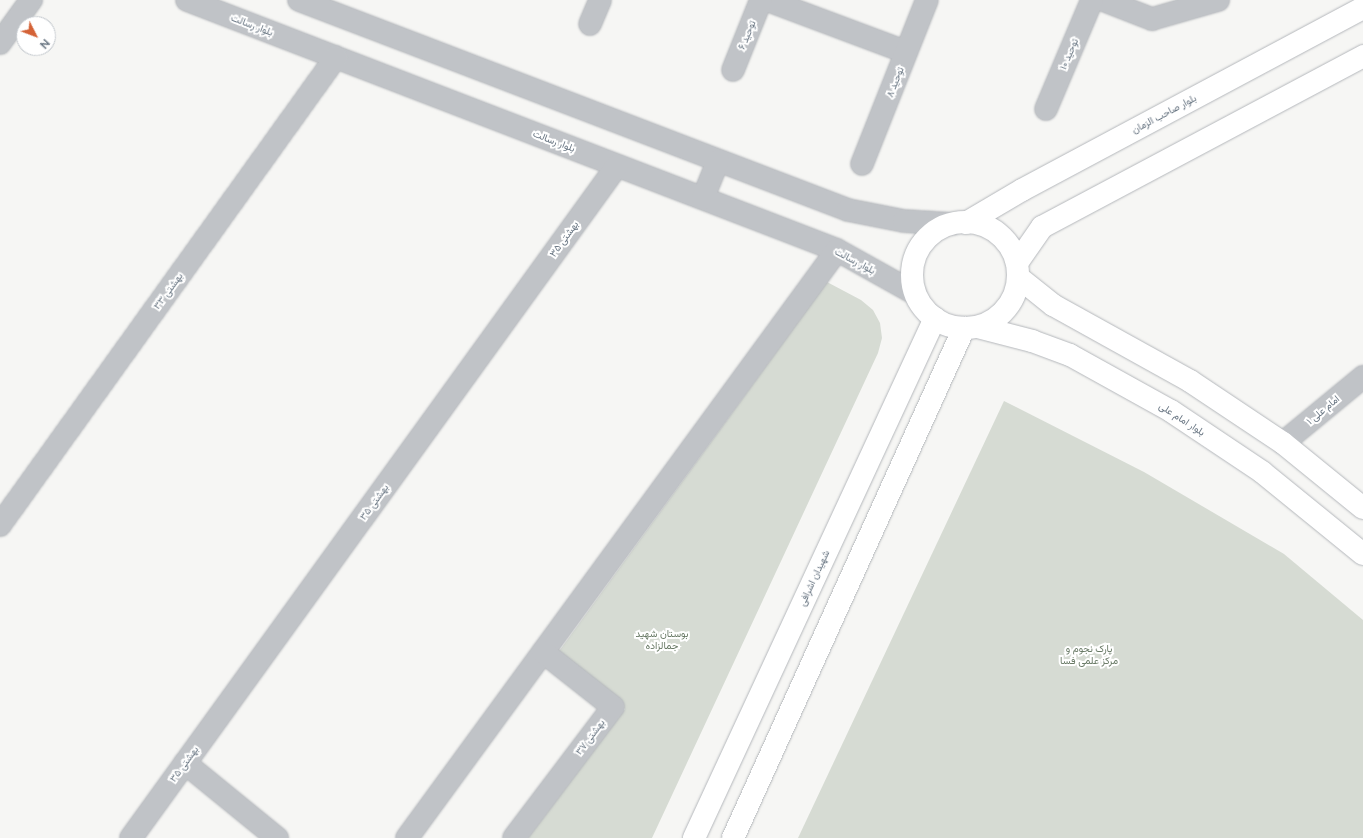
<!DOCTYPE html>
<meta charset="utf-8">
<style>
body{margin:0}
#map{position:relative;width:1363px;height:838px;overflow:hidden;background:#f6f6f4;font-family:Raleway,Vazirmatn,sans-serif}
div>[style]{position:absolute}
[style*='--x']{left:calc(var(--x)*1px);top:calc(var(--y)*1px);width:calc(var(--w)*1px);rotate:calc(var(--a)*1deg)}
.green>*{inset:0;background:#d6dbd3}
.roads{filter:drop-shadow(0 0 1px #b4b7bb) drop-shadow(0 0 1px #b4b7bb)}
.minor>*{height:22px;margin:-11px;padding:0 11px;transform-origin:11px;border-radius:11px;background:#c0c3c7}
.major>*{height:22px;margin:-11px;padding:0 11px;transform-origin:11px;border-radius:11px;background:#fff}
.major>.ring{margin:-11px;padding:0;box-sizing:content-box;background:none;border:22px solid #fff;border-radius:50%}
span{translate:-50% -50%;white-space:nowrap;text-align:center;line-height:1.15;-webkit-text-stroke:4px #fff;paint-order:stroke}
.street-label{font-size:10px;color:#687582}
.park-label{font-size:10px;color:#697a66}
.north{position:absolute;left:16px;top:16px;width:40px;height:40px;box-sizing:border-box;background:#fff;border:1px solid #c3c8cd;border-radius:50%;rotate:132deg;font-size:11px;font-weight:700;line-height:16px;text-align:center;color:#687582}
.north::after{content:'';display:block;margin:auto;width:14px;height:18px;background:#d46236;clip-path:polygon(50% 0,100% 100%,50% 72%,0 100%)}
</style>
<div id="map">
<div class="green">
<i style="clip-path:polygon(827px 282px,861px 300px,873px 310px,880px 323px,882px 338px,878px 353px,652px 838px,528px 838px,625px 709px,557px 654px)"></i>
<i style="clip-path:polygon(1004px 401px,1144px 472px,1284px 554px,1363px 620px,1363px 838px,798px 838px)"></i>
</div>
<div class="roads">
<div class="minor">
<i style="--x:187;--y:0;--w:696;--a:21.04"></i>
<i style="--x:837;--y:250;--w:90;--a:29.1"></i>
<i style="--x:299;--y:0;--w:588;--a:20.93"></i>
<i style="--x:848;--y:210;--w:57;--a:11.1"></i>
<i style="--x:904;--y:221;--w:49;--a:3.5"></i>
<i style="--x:767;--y:0;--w:148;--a:20.5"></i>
<i style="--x:1103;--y:0;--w:53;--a:21.2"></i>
<i style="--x:1152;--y:19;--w:69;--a:-16.1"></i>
<i style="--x:590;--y:24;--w:26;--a:-67"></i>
<i style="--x:0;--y:43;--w:53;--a:-54.2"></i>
<i style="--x:733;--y:70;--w:75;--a:-68.2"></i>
<i style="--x:1046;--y:109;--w:118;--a:-67.1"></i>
<i style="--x:862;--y:164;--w:176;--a:-68.4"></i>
<i style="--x:703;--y:198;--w:40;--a:-68"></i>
<i style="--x:1283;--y:443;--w:104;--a:-39.5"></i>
<i style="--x:0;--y:525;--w:576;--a:-54.32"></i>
<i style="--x:185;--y:763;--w:119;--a:39.2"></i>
<i style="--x:131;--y:838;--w:829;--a:-54.13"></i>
<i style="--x:407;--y:838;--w:728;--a:-53.82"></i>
<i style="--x:514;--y:838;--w:164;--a:-52.9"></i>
<i style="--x:613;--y:707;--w:89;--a:-141.8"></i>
</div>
<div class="major">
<i class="ring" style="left:912px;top:222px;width:84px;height:84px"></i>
<i style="--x:966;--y:223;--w:65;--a:-30.5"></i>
<i style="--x:1022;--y:190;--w:387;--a:-28.1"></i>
<i style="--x:1017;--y:263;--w:44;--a:-55.2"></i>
<i style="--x:1042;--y:227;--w:364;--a:-28"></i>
<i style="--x:1018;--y:277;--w:45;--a:38.7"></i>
<i style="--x:1053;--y:305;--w:157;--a:29"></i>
<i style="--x:1190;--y:381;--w:112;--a:33.7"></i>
<i style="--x:1283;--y:443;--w:103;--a:39.1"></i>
<i style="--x:978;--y:327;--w:56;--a:14.5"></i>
<i style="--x:1032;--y:341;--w:40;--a:20.2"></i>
<i style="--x:1070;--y:355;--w:115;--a:29"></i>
<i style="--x:1171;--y:411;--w:110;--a:33.8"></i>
<i style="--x:1262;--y:472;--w:130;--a:39.1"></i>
<i style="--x:694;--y:838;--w:573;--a:-65.13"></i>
<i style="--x:733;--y:838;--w:560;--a:-65.63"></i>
</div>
</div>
<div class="street-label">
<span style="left:252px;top:25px;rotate:21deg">بلوار رسالت</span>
<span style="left:747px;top:35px;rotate:-68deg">توحید ۶</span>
<span style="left:1069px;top:54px;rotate:-67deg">توحید ۱۰</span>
<span style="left:895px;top:82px;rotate:-68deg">توحید ۸</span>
<span style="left:1164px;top:114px;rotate:-28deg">بلوار صاحب الزمان</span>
<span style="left:554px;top:141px;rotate:21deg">بلوار رسالت</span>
<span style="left:564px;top:239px;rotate:-54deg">بهشتی ۳۵</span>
<span style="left:855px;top:261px;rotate:28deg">بلوار رسالت</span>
<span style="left:168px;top:291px;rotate:-54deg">بهشتی ۳۳</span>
<span style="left:1323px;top:410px;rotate:-40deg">امام علی ۱</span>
<span style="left:1182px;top:419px;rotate:33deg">بلوار امام علی</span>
<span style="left:374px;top:502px;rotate:-54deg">بهشتی ۳۵</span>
<span style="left:814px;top:578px;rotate:-65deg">شهیدان اشرافی</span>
<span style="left:590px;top:737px;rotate:-53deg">بهشتی ۳۷</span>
<span style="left:184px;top:764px;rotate:-54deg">بهشتی ۳۵</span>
</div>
<div class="park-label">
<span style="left:662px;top:639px">بوستان شهید<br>جمالزاده</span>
<span style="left:1089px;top:654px">پارک نجوم و<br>مرکز علمی فسا</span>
</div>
<div class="north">N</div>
</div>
